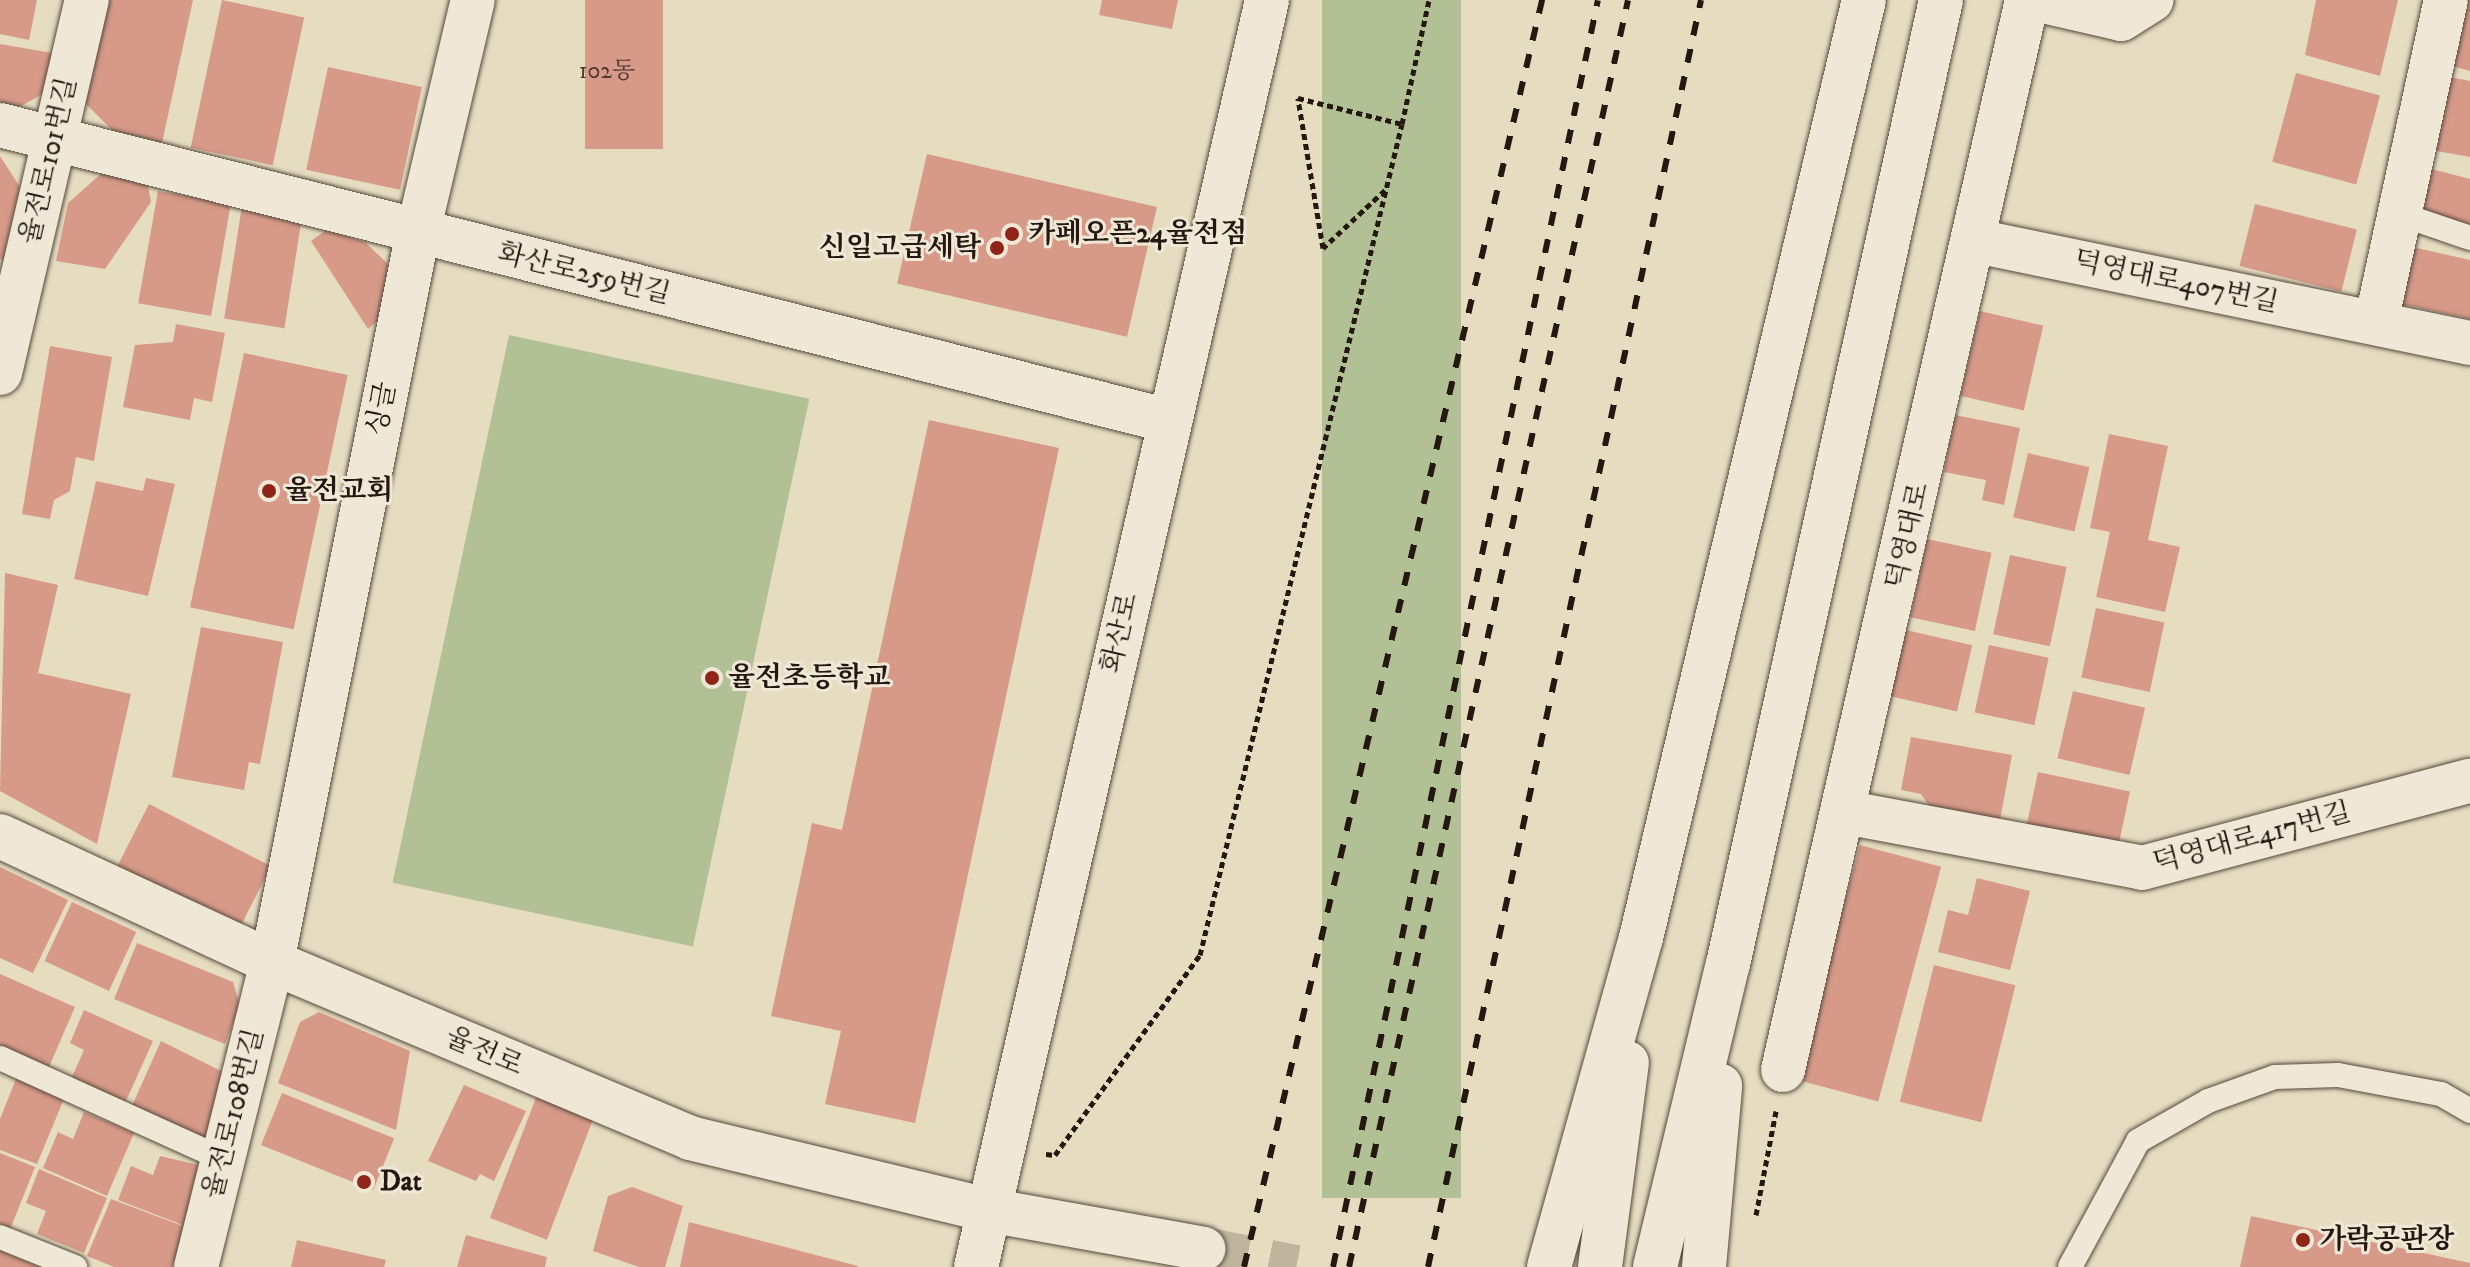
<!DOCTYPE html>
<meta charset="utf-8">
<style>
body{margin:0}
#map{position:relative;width:2470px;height:1267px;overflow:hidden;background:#e6dcc0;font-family:"IM FELL DW Pica","Noto Serif KR",serif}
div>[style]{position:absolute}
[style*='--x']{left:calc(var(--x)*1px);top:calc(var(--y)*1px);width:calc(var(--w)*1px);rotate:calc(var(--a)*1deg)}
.green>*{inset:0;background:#b1c195;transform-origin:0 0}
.building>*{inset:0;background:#d79a88;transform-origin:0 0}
.street-tunnel>*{height:44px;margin-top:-22px;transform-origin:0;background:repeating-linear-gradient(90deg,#bfb59d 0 44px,transparent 0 66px)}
.path>*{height:5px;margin-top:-2.5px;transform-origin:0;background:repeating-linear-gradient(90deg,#251811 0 6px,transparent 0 10px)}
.roads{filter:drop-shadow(0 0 2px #55493d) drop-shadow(0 0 2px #55493d)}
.lane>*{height:24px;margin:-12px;padding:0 12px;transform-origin:12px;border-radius:12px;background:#efe8d6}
.street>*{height:44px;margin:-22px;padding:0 22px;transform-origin:22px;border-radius:22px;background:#efe8d6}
.secondary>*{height:44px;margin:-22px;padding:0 22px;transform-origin:22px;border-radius:22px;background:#efe8d6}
.rail>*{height:6px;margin-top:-3px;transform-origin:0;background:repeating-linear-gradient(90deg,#251811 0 14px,transparent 0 28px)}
.dots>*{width:22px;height:22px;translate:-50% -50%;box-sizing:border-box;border:4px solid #efe8d6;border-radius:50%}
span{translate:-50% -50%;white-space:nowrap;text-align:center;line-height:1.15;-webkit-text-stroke:6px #efe8d6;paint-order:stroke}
.number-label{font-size:24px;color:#52382f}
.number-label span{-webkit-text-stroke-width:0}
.street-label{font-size:28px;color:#251811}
.poi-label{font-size:28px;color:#251811;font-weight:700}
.left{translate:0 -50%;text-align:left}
.right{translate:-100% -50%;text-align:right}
</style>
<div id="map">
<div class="green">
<i style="left:1322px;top:0;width:139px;height:1198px"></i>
<i style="left:509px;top:335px;width:307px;height:560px;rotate:12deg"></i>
</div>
<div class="building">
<i style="clip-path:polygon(0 0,37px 0,29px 40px,0 34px)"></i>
<i style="clip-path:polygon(103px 0,193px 0,162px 143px,113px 131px,82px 100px)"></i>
<i style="left:222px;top:0;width:84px;height:151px;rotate:12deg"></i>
<i style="left:585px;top:0;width:78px;height:149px"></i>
<i style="clip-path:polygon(1102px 0,1178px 0,1172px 29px,1099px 15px)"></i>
<i style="clip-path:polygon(2316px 0,2398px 0,2380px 76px,2305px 55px)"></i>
<i style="clip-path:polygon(2461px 0,2470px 0,2470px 71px,2448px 65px)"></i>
<i style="clip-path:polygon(0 44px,52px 53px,46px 92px,7px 114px,0 113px)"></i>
<i style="left:328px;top:67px;width:96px;height:105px;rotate:12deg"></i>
<i style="left:2296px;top:73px;width:87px;height:92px;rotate:15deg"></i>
<i style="clip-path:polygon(2445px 76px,2470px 81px,2470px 157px,2431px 150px)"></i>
<i style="left:927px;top:154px;width:236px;height:133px;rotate:13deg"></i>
<i style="clip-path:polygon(0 156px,20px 187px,3px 260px,0 259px)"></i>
<i style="clip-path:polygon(2428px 168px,2470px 179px,2470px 227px,2417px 207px)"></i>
<i style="clip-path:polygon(102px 173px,147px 181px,151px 202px,105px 269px,56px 261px,68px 203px)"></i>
<i style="left:158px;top:191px;width:74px;height:114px;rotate:10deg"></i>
<i style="left:2255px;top:204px;width:105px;height:64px;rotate:14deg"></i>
<i style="left:242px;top:206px;width:61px;height:114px;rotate:9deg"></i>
<i style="clip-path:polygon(326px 230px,365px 242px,392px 268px,392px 309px,368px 329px,311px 241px)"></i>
<i style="clip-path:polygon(2408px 246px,2470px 260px,2470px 319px,2396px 303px)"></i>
<i style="left:1980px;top:311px;width:65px;height:87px;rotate:13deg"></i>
<i style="clip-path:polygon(176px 324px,225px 333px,212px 402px,194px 398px,190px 420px,123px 407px,135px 345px,173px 342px)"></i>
<i style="clip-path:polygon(50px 346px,112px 357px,94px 461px,76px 457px,70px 491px,54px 500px,50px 519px,22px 514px)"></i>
<i style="left:244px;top:353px;width:106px;height:260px;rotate:12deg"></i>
<i style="clip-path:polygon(1955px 415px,2020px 428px,2004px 505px,1982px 500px,1986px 480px,1944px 472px)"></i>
<i style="clip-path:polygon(929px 420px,1059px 448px,915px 1123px,825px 1104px,841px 1031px,771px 1016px,812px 823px,842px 830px)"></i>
<i style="clip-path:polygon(2109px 434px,2168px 446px,2148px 540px,2180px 547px,2165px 612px,2096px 597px,2110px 532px,2090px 528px)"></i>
<i style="left:2028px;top:453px;width:63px;height:66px;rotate:13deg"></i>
<i style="clip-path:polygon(146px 478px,175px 484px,148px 596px,74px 579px,96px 481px,143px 491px)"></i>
<i style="left:1927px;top:539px;width:66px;height:80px;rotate:12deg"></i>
<i style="left:2010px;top:555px;width:58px;height:81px;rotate:12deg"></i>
<i style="clip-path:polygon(5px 573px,58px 585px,38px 673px,131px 694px,97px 844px,0 791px)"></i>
<i style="left:2096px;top:608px;width:70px;height:71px;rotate:12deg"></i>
<i style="clip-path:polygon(201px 627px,283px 642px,260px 764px,249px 762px,244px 790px,172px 777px)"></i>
<i style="left:1906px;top:630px;width:68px;height:68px;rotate:13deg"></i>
<i style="left:1989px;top:645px;width:61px;height:69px;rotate:12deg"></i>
<i style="left:2073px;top:691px;width:74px;height:69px;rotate:13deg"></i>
<i style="clip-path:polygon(1911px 737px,2012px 755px,1999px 826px,1935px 814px,1921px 794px,1901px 790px)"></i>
<i style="left:2038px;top:772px;width:94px;height:60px;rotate:12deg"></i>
<i style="left:149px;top:804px;width:137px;height:74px;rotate:27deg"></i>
<i style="left:1860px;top:845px;width:84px;height:243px;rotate:15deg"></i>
<i style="clip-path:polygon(0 867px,68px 900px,33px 973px,0 958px)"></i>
<i style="clip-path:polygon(1977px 878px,2030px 891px,2010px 970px,1938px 952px,1948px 910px,1968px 915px)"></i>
<i style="left:72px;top:902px;width:71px;height:65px;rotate:25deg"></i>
<i style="clip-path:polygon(137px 943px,233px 982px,240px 1006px,225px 1044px,114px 999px)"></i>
<i style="left:1934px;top:965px;width:84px;height:141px;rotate:14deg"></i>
<i style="clip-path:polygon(0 974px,75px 1007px,49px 1067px,0 1045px)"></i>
<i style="clip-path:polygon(84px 1010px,153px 1041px,125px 1103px,71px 1079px,84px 1050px,70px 1043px)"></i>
<i style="clip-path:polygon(319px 1012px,410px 1051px,396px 1130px,278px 1083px,300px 1022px)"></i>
<i style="clip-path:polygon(161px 1041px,233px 1077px,217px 1150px,131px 1108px)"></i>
<i style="clip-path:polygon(18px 1074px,66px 1094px,37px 1164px,0 1150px,0 1119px)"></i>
<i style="clip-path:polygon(464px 1085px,526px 1111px,494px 1181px,480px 1174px,476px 1181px,428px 1161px)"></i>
<i style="left:539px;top:1090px;width:61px;height:137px;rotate:21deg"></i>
<i style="left:282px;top:1093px;width:121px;height:56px;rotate:22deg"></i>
<i style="clip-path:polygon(84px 1112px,134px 1133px,107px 1196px,43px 1168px,58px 1132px,73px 1139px)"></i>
<i style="clip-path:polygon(0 1153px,35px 1167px,9px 1232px,0 1227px)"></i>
<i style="clip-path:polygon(160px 1156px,207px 1167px,185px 1226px,118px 1200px,131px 1166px,153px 1175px)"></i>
<i style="clip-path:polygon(39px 1169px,107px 1198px,84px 1253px,37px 1234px,46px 1211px,26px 1203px)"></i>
<i style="clip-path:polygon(632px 1187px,683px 1206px,665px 1267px,639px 1267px,593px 1251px,608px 1196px)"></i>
<i style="clip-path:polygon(111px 1199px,188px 1228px,172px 1267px,114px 1267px,87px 1256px)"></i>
<i style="clip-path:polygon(2251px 1216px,2470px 1263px,2470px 1267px,2240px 1267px)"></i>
<i style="clip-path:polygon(689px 1222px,858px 1266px,858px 1267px,680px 1267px)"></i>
<i style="clip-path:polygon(466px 1235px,547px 1257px,545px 1267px,457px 1267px)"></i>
<i style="clip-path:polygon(297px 1240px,386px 1260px,384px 1267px,291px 1267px)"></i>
<i style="clip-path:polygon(0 1250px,40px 1267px,0 1267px)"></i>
</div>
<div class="street-tunnel">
<i style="--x:1204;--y:1249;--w:94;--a:11.1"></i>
</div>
<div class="path">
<i style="--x:1385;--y:190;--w:85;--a:136.9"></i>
<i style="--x:1323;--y:248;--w:152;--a:-99.5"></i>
<i style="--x:1298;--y:98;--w:107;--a:14"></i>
<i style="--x:1402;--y:124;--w:127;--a:-77.7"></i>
<i style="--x:1046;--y:1154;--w:9;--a:6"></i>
<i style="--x:1055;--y:1155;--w:247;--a:-54.1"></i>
<i style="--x:1200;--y:955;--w:855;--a:-76.34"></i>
<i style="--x:1756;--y:1215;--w:106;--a:-79.1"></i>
</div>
<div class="roads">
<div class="lane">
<i style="--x:2400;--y:214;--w:74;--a:18.9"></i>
<i style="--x:0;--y:1058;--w:245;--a:24.4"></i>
<i style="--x:0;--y:1237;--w:81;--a:21.8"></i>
<i style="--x:2070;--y:1267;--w:143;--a:-61.6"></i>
<i style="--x:2138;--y:1141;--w:81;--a:-29.7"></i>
<i style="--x:2208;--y:1101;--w:71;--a:-19.7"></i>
<i style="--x:2275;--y:1077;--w:63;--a:-1.8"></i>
<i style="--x:2338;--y:1075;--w:105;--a:10.5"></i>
<i style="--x:2441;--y:1094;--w:34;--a:30"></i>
</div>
<div class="street">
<i style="--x:2039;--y:0;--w:84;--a:13"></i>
<i style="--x:2121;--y:19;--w:36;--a:-32"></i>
<i style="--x:0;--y:125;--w:1206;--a:14.21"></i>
<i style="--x:1976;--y:241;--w:504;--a:11.67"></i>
<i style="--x:2376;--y:323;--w:330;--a:-77.8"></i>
<i style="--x:0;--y:373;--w:383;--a:-76.9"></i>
<i style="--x:1844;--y:812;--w:303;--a:10.6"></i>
<i style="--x:2142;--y:868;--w:339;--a:-14.9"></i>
<i style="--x:1783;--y:1070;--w:1097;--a:-77.15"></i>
<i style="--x:988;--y:1210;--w:219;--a:10.2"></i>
<i style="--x:196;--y:1267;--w:314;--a:-76"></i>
<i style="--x:272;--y:962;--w:744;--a:-78.69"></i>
<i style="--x:418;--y:232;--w:238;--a:-76.7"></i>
</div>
<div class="secondary">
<i style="--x:0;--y:836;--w:300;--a:24.9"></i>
<i style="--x:272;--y:962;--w:454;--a:22.8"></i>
<i style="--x:690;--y:1138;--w:307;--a:13.6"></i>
<i style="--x:976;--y:1267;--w:1300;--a:-77.06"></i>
<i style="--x:1549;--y:1267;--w:342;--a:-74.4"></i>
<i style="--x:1641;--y:938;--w:964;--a:-76.63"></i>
<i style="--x:1600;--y:1267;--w:206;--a:-82.5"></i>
<i style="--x:1655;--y:1267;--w:312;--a:-76.5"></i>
<i style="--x:1728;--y:964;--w:987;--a:-77.54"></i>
<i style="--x:1704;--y:1267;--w:182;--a:-84.9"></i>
</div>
</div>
<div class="rail">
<i style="--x:1244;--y:1267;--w:1302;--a:-76.76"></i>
<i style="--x:1333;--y:1267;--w:1294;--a:-78.19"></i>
<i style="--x:1349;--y:1267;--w:1297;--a:-77.58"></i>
<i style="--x:1428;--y:1267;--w:1296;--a:-77.84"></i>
</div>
<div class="dots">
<i style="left:1012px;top:234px;background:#8f2418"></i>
<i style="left:997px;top:248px;background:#8f2418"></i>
<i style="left:269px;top:491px;background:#8f2418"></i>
<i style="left:712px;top:678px;background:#8f2418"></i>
<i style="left:364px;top:1182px;background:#8f2418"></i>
<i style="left:2303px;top:1240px;background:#8f2418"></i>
</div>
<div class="number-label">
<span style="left:607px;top:72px">102동</span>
</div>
<div class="street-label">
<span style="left:49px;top:161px;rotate:-77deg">율전로101번길</span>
<span style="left:584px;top:274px;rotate:14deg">화산로259번길</span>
<span style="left:2176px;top:282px;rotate:12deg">덕영대로407번길</span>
<span style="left:382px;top:409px;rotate:-79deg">싱글</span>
<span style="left:1908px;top:536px;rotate:-77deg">덕영대로</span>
<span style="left:1120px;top:633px;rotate:-77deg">화산로</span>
<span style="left:2252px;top:838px;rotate:-15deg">덕영대로417번길</span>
<span style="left:484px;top:1052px;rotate:23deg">율전로</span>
<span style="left:234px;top:1114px;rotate:-76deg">율전로108번길</span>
</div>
<div class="poi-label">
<span class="left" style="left:1028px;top:234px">카페오픈24율전점</span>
<span class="right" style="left:981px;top:248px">신일고급세탁</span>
<span class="left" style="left:285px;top:491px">율전교회</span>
<span class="left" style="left:728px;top:678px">율전초등학교</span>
<span class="left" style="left:380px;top:1182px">Dat</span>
<span class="left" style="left:2319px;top:1240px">가락공판장</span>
</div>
</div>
